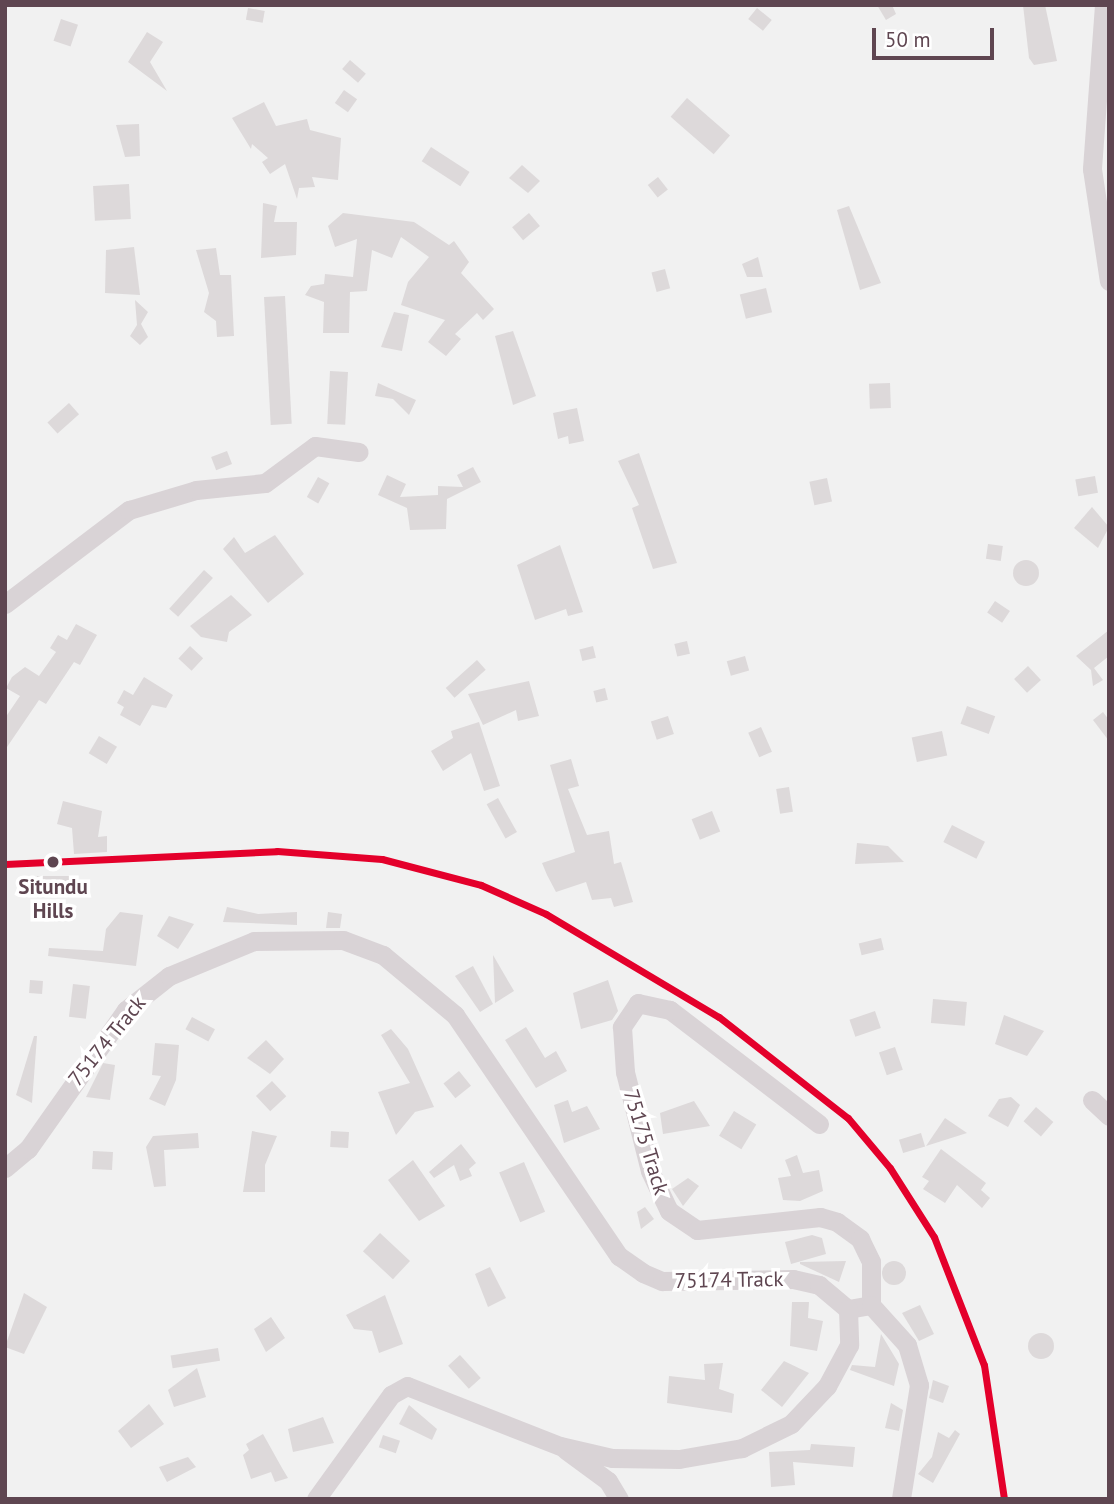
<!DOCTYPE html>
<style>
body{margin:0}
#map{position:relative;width:1114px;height:1504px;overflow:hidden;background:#f1f1f1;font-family:"PT Sans",sans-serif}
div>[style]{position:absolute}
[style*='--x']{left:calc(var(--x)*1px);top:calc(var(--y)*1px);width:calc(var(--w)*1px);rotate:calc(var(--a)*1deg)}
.building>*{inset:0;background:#ddd9da;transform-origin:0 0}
.round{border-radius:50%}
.minor>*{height:19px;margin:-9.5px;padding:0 9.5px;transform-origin:9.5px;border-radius:9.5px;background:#d9d3d6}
.rail-1>*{height:7px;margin:-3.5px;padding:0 3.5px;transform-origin:3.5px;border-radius:3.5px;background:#e4002b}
.dots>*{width:19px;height:19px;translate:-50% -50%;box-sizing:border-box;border:4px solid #fff;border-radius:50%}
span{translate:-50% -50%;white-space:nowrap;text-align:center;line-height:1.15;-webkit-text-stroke:7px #fff;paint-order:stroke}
.stop-label{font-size:21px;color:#5f4651;font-weight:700}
.street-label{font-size:21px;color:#5f4651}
.frame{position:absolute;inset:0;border:7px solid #5f4651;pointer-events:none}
.scale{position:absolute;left:872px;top:28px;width:122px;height:32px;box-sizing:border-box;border:4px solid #5f4651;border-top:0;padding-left:9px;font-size:21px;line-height:24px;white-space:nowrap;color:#5f4651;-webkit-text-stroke:5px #fff;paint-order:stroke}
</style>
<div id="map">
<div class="building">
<i style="clip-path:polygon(877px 5px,892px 5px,896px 14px,886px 20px)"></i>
<i style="clip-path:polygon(1023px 5px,1045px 5px,1057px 61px,1034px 65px,1029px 58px)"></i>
<i style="left:248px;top:8px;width:17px;height:12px;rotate:10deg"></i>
<i style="left:757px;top:8px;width:19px;height:14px;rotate:39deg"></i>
<i style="left:61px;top:19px;width:18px;height:23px;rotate:19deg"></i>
<i style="clip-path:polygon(147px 32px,163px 42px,150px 62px,167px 91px,128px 62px)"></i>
<i style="left:350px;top:60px;width:21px;height:12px;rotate:41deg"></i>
<i style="left:344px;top:90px;width:16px;height:16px;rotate:35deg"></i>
<i style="left:687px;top:98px;width:57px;height:25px;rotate:41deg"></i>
<i style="clip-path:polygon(264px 102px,276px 126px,307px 119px,310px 130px,341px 138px,338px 180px,312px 177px,315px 187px,299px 188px,297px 199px,285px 164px,270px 174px,262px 162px,268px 158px,252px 144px,251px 149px,232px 118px)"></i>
<i style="clip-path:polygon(139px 124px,140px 156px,125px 157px,116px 125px)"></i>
<i style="left:431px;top:147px;width:46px;height:17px;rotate:33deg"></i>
<i style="clip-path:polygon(522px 165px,540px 181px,528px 193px,509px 178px)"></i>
<i style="left:658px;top:177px;width:16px;height:13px;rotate:52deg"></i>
<i style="left:129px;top:184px;width:35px;height:36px;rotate:87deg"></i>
<i style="clip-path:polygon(263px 203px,277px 206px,274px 222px,297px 222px,296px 255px,261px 258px)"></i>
<i style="clip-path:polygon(849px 206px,881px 283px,860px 290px,837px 210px)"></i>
<i style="clip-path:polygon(343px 213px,414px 222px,449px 245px,454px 241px,469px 262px,461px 273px,494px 309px,483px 320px,477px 313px,455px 334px,461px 339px,446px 356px,428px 342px,445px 320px,401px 305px,408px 282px,429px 257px,401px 237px,392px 258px,372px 250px,367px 291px,350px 292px,349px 333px,323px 333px,324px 302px,305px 295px,311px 286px,324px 284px,325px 274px,353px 277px,357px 239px,335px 247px,328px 226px)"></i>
<i style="left:529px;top:213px;width:17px;height:22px;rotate:50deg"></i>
<i style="clip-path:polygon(134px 247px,140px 295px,105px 293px,106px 250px)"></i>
<i style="clip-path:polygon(216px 248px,220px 275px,231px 275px,234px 336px,217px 337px,216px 321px,204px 312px,209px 293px,196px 250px)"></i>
<i style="clip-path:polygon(758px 257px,763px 277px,747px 277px,742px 264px)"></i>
<i style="left:665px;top:269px;width:20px;height:14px;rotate:75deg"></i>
<i style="left:766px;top:288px;width:25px;height:27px;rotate:76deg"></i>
<i style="left:285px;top:296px;width:128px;height:21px;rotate:87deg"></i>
<i style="clip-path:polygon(135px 300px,148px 312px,141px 324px,148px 337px,140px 345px,130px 336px,137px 325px)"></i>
<i style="clip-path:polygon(394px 312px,409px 315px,402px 351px,381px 347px)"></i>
<i style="clip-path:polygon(513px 331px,536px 396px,513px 405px,495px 336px)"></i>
<i style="left:330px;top:371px;width:18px;height:53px;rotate:3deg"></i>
<i style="clip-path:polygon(378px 383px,416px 400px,409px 415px,393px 399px,375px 396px)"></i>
<i style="left:890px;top:383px;width:25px;height:21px;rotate:88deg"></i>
<i style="left:69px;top:403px;width:15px;height:29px;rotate:48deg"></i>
<i style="clip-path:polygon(577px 408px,584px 441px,569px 444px,568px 436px,558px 439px,553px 413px)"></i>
<i style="left:227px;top:451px;width:14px;height:17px;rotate:69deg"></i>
<i style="clip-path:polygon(639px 453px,677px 563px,653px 569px,632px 508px,639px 505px,618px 461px)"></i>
<i style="clip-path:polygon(473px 467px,481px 482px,447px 499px,446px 529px,410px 530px,407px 508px,378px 495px,387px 475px,406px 484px,400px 497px,438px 495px,438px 486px,463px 487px,457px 475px)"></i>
<i style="left:1095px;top:476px;width:17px;height:20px;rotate:80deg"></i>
<i style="left:318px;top:477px;width:13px;height:23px;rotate:29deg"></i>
<i style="left:827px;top:478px;width:24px;height:18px;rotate:78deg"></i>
<i style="clip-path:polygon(1092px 507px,1109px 527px,1098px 548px,1074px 528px)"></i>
<i style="clip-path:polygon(275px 535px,304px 574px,268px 603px,223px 549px,234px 537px,245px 553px)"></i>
<i style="left:988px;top:544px;width:15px;height:15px;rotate:8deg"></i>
<i style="clip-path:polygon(560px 545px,583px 612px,568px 616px,566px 609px,535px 620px,517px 565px)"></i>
<i class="round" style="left:1013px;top:560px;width:26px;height:26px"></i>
<i style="left:204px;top:570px;width:12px;height:52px;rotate:42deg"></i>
<i style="clip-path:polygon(231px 595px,252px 615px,229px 632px,227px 642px,201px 637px,190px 626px)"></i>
<i style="left:995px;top:601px;width:18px;height:14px;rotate:34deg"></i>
<i style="clip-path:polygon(76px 624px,97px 635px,80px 665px,74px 662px,46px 704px,39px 700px,5px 750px,5px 718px,20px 696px,6px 688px,12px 677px,25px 667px,39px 676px,56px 652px,50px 648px,58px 635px,67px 640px)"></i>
<i style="clip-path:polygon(1109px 630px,1109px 656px,1094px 668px,1103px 680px,1093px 686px,1091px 670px,1076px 656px)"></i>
<i style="left:687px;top:641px;width:13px;height:13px;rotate:77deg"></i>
<i style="left:190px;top:646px;width:18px;height:17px;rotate:43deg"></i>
<i style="left:593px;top:646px;width:12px;height:14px;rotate:76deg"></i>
<i style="left:745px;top:656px;width:15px;height:19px;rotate:74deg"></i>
<i style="left:477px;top:660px;width:13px;height:42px;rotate:48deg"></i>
<i style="left:1028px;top:666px;width:19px;height:19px;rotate:47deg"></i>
<i style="clip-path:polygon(144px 677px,173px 695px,166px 708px,152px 705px,140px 726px,120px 715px,124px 707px,117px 703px,124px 690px,133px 695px)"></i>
<i style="clip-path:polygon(529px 681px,539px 716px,518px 721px,516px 710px,483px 725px,468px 694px)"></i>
<i style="left:605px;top:688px;width:12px;height:12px;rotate:76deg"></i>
<i style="left:967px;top:706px;width:30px;height:19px;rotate:20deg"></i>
<i style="clip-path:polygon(1103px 712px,1109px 720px,1109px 741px,1093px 720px)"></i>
<i style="left:668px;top:716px;width:19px;height:18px;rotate:72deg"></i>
<i style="clip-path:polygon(479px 722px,500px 786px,484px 791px,471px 753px,443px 771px,431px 751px,453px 738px,451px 731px)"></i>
<i style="left:761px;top:727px;width:27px;height:14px;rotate:66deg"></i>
<i style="left:942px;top:731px;width:25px;height:31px;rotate:78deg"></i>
<i style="left:99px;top:736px;width:21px;height:20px;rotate:31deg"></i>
<i style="clip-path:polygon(571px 759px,579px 786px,568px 789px,587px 835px,609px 831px,614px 864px,621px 862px,633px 902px,614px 907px,611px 898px,592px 900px,586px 882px,556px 892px,547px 875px,542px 863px,575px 852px,550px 765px)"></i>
<i style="left:789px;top:787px;width:25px;height:13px;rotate:81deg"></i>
<i style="left:498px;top:798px;width:39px;height:13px;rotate:61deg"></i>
<i style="clip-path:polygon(63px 801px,102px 811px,98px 837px,107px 836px,107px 852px,74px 854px,72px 828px,57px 824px)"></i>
<i style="left:712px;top:811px;width:22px;height:22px;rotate:68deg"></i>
<i style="left:952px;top:825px;width:37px;height:19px;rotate:27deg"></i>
<i style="clip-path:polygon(857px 843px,888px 846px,904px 862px,855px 864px)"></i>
<i style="left:37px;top:876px;width:33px;height:17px"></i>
<i style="clip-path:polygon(227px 907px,258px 914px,297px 912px,297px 925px,223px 922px)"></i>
<i style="clip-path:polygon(120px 912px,143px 915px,136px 966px,48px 956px,49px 948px,103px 951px,106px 929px)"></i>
<i style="clip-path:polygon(328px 912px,342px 914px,340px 928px,326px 928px)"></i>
<i style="clip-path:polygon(169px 916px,194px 924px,178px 949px,157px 936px)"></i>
<i style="left:881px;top:938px;width:12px;height:23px;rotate:76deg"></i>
<i style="clip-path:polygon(493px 955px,514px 991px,495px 1003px)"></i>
<i style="clip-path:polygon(473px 966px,493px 1004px,480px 1012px,455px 976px)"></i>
<i style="left:30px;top:980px;width:13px;height:13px;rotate:4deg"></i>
<i style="clip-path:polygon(608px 980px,618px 1011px,612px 1020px,581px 1029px,573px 993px)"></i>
<i style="left:73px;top:984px;width:17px;height:33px;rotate:7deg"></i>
<i style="left:933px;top:999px;width:34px;height:24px;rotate:5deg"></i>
<i style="left:875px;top:1011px;width:18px;height:27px;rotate:71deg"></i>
<i style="clip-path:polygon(1004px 1015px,1044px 1031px,1027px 1056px,995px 1044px)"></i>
<i style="left:192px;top:1017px;width:26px;height:14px;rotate:28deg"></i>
<i style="clip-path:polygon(526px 1027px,545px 1058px,556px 1051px,567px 1071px,536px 1088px,505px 1040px)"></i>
<i style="clip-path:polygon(391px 1029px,408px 1049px,434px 1107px,415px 1112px,396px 1135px,378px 1092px,410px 1083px,381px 1035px)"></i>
<i style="clip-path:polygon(34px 1036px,37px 1036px,32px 1103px,16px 1095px)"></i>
<i style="clip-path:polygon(266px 1040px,284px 1059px,270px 1074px,247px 1058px)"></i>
<i style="clip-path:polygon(155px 1043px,179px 1045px,176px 1080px,165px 1106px,149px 1099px,161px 1076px,152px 1075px)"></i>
<i style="left:895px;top:1047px;width:24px;height:17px;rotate:71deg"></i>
<i style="clip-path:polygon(103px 1063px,115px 1065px,110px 1100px,86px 1097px)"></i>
<i style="left:459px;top:1071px;width:19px;height:20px;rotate:51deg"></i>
<i style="left:272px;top:1081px;width:21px;height:22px;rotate:47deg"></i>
<i style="clip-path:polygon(1011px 1097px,1020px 1105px,1008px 1127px,988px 1116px,999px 1099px)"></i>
<i style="clip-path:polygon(568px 1100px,572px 1112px,587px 1106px,600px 1129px,564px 1143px,554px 1105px)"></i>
<i style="clip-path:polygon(694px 1101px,710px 1126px,663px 1134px,660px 1113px)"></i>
<i style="left:1036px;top:1107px;width:23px;height:19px;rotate:41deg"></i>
<i style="left:734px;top:1111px;width:26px;height:29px;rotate:31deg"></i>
<i style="clip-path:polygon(945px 1118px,967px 1133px,926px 1146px)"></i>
<i style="clip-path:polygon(252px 1131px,277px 1136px,265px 1165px,265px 1192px,243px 1192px)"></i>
<i style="left:331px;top:1131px;width:18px;height:16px;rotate:3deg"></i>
<i style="clip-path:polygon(198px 1133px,199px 1148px,164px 1150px,166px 1186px,154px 1187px,146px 1147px,153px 1136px)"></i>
<i style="left:921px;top:1133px;width:14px;height:23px;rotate:73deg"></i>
<i style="clip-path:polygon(461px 1144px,476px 1163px,469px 1169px,472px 1176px,460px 1181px,454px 1165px,434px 1178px,429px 1172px)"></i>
<i style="clip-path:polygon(941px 1149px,986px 1183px,981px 1190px,990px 1198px,982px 1208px,957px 1185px,945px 1203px,923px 1189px,929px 1181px,922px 1177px)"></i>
<i style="left:93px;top:1151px;width:20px;height:18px;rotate:3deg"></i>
<i style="clip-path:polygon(797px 1155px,803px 1173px,819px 1170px,823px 1191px,800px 1201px,783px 1200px,778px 1178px,791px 1176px,785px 1160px)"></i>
<i style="clip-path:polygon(413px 1160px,445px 1206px,419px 1221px,388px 1180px)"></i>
<i style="left:524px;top:1162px;width:54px;height:27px;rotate:67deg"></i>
<i style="clip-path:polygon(688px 1178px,699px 1186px,683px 1206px,672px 1189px)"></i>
<i style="clip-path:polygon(645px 1207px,654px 1219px,641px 1229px,637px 1212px)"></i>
<i style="left:380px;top:1233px;width:41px;height:25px;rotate:43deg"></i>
<i style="clip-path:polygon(812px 1235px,822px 1238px,826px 1254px,791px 1264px,785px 1242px)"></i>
<i style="clip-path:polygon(846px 1261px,839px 1282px,800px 1264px,800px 1262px)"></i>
<i class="round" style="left:882px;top:1261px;width:24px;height:24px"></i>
<i style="clip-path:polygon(490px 1267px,506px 1298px,488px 1307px,475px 1274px)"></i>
<i style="clip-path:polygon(24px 1293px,47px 1307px,24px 1354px,5px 1347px)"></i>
<i style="clip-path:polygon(385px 1295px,403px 1344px,379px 1353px,372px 1331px,354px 1329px,346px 1315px)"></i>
<i style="clip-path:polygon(792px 1302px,809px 1302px,808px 1318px,823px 1321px,817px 1351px,790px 1346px)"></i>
<i style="clip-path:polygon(920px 1305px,934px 1334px,919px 1341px,902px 1313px)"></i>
<i style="clip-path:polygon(271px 1317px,285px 1338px,266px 1352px,254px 1329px)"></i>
<i class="round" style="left:1028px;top:1333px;width:26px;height:26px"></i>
<i style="clip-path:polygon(881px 1334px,899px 1364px,894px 1386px,850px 1370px,852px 1365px,875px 1367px)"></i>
<i style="left:218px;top:1348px;width:13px;height:48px;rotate:81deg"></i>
<i style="left:460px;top:1355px;width:31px;height:16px;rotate:48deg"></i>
<i style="clip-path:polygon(784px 1361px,809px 1373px,782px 1407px,761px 1390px)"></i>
<i style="clip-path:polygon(723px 1363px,719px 1389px,734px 1394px,732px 1413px,667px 1403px,669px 1376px,705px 1380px,704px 1364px)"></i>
<i style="clip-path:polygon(197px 1368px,206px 1397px,174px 1407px,168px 1390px)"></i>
<i style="clip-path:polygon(933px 1380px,949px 1386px,943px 1403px,929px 1398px)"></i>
<i style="clip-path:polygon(891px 1403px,903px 1410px,899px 1431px,885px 1428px)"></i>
<i style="clip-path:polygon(149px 1404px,164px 1424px,131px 1448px,118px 1431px)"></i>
<i style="clip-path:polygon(409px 1405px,437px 1429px,432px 1440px,399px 1424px)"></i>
<i style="clip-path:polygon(323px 1417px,334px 1443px,293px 1452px,288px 1429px)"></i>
<i style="clip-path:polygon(955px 1430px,960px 1434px,933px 1483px,918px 1474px,932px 1457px,938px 1432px,949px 1438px)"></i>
<i style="clip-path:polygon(263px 1434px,282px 1468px,288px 1478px,275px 1482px,271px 1472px,251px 1479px,243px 1455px,249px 1450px,246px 1444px)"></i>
<i style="left:383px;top:1435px;width:18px;height:13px;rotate:19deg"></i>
<i style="clip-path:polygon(811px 1444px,855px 1447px,853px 1467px,793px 1462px,795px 1485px,771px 1487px,769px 1452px,810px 1450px)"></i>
<i style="clip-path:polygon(188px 1457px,196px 1467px,167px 1482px,159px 1467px)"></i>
</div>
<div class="minor">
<i style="--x:1104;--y:5;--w:164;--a:94.2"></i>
<i style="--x:1092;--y:169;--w:113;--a:81.4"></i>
<i style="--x:5;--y:604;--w:156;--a:-37.2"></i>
<i style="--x:129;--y:510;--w:70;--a:-16.6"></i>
<i style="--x:196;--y:490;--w:69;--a:-5.8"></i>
<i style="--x:265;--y:483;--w:62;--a:-36.5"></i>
<i style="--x:315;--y:446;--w:44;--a:7.8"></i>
<i style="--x:1092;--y:1100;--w:23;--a:43"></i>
<i style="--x:819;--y:1124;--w:188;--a:-142.6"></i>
<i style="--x:670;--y:1010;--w:33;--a:-168"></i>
<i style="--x:638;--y:1003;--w:29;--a:124"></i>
<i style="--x:622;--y:1027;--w:45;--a:86.2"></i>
<i style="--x:625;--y:1072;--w:102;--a:75.8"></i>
<i style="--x:650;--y:1171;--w:44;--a:64.6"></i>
<i style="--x:669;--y:1211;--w:34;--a:34"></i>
<i style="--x:697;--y:1230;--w:124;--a:-6"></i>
<i style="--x:820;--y:1217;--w:18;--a:16"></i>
<i style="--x:837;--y:1222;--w:29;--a:36"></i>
<i style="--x:860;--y:1239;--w:25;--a:64"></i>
<i style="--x:871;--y:1262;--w:43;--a:90"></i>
<i style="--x:871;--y:1305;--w:23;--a:170"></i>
<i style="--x:5;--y:1168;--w:30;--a:-40"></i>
<i style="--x:28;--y:1149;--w:170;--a:-54.8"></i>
<i style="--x:126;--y:1010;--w:55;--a:-38.3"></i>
<i style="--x:169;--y:976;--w:92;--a:-22.4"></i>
<i style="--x:254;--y:941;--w:89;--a:-0.6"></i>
<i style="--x:343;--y:940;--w:43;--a:20.6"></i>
<i style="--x:383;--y:955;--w:94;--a:39.8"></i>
<i style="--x:455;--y:1015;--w:292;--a:55.8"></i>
<i style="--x:619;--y:1256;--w:29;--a:35"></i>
<i style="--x:643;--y:1273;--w:21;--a:23"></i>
<i style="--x:662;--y:1281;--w:131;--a:-0.9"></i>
<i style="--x:793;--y:1279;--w:27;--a:13"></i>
<i style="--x:819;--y:1285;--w:38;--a:40"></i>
<i style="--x:848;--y:1309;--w:36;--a:88"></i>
<i style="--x:849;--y:1345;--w:47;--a:118.2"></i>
<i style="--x:827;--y:1386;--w:52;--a:133.5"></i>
<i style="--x:791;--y:1424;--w:55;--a:153.9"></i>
<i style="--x:742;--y:1448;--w:64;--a:170.1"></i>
<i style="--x:679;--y:1459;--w:67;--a:-179.1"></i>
<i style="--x:612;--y:1458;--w:53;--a:-167"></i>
<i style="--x:560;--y:1446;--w:164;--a:-158.6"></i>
<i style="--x:407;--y:1386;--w:18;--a:151"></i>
<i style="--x:391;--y:1395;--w:128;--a:125.8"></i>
<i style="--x:871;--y:1305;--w:54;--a:48"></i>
<i style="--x:907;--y:1345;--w:42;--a:73.3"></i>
<i style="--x:919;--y:1385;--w:115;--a:99"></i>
<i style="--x:566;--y:1450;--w:52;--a:36.4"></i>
<i style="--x:608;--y:1481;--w:21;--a:59"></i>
</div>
<div class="rail-1">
<i style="--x:5;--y:864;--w:272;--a:-2.7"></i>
<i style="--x:277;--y:851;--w:105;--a:4.4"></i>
<i style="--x:382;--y:859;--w:102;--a:14.7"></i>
<i style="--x:481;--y:885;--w:71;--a:24"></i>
<i style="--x:546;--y:914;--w:201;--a:30.8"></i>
<i style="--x:719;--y:1017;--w:164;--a:38.1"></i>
<i style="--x:848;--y:1118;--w:65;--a:50"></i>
<i style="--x:890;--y:1168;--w:82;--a:57.5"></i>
<i style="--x:934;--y:1237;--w:137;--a:68.7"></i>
<i style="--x:984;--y:1365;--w:135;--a:81.5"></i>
</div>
<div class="dots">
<i style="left:53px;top:862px;background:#5f4651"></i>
</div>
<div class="stop-label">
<span style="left:53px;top:899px">Situndu<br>Hills</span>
</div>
<div class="street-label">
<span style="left:107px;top:1041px;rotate:-51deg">75174 Track</span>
<span style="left:646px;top:1142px;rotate:73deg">75175 Track</span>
<span style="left:729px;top:1280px;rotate:-1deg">75174 Track</span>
</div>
<div class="frame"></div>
<div class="scale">50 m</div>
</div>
